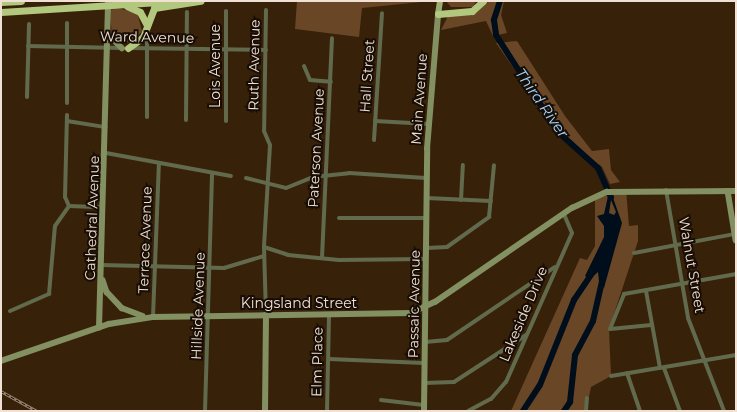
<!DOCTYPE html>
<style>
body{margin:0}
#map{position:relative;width:737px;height:412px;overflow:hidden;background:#382109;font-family:Montserrat,sans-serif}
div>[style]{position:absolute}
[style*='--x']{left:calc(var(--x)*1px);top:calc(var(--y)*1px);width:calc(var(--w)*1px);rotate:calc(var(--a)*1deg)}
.green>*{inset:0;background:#694626}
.water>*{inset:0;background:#000e1b}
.river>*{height:6px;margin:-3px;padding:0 3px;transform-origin:3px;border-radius:3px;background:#000e1b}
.street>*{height:4px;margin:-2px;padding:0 2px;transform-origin:2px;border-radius:2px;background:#616a4d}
.secondary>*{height:5.5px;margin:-2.75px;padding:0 2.75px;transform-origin:2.75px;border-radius:2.75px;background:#829062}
.primary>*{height:6px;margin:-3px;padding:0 3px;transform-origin:3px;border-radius:3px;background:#9bae71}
.highway>*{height:7px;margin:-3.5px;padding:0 3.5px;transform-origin:3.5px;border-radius:3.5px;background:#b2c87f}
.rail>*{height:2.5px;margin-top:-1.25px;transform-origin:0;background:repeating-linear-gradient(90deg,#170d05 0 3px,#9d8a78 0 6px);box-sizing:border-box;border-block:1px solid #9d8a78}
span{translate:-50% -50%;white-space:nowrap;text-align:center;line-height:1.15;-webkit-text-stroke:4px #170d05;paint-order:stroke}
.street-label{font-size:14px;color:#f1e1d4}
.water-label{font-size:15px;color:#a0d4fc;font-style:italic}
.frame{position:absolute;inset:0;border:2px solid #f1e1d4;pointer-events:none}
</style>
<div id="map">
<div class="green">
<i style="clip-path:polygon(297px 1px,431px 1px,362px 8px,359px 37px,295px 29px)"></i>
<i style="clip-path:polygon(446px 1px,476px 1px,473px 7px,451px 7px)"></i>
<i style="clip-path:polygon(490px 1px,504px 1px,501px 15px,507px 33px,493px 36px,486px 21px,441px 30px,448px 16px,473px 12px)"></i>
<i style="clip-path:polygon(116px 8px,137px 12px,142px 31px,133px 42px,118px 43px,112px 38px,110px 10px)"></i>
<i style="clip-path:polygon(517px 41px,565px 116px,592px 151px,609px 149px,611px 170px,620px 182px,610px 184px,602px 167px,558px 132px,496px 43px)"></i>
<i style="clip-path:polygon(626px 189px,629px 226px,638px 225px,638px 241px,609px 329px,611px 376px,591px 387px,586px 411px,511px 411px,580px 258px,587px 260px,595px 246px,595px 197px)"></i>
</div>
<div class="water">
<i style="clip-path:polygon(evenodd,612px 195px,622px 223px,604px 288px,599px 282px,598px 272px,590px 279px,585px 276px,604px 237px,604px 226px,597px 216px,604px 214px,608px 196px,612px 195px,611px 200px,616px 212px,614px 215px,609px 213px,611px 200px)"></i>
</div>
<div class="river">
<i style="--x:500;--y:1;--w:20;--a:108"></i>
<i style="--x:494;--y:20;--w:15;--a:82"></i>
<i style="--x:496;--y:35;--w:115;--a:57.4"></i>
<i style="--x:558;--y:132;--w:54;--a:42"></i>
<i style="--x:598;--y:168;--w:32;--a:66"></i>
<i style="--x:523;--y:411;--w:31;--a:-57"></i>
<i style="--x:540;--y:385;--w:92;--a:-68.2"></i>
<i style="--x:574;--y:300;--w:34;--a:-56"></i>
<i style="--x:564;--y:411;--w:11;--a:-56"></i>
<i style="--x:570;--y:402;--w:47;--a:-83.9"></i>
<i style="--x:575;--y:355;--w:38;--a:-62"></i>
<i style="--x:593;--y:321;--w:45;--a:-77.2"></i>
</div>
<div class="street">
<i style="--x:266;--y:10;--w:121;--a:90.9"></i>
<i style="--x:264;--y:131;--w:15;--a:67"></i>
<i style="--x:270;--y:145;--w:102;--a:93.4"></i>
<i style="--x:264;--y:247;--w:68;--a:88.3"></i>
<i style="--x:147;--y:31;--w:86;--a:90"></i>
<i style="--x:28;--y:46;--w:94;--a:1.2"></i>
<i style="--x:129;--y:48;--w:137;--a:0.8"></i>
<i style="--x:304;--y:66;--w:15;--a:67"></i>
<i style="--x:310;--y:80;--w:21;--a:5"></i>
<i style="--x:27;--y:97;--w:73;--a:-88.4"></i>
<i style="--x:67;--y:103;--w:80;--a:-90"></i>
<i style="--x:67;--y:115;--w:82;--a:91.4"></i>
<i style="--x:65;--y:197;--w:10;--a:66"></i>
<i style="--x:186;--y:120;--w:108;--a:-89.5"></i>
<i style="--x:67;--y:121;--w:39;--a:9"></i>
<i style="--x:226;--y:121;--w:110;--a:-90"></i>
<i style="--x:375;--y:121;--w:54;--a:3.2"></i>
<i style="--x:374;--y:140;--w:127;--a:-86.4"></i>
<i style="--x:106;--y:153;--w:127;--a:10.4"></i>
<i style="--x:246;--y:178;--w:41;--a:14"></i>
<i style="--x:286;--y:188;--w:29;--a:-22"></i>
<i style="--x:313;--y:177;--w:36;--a:-6"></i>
<i style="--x:349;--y:173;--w:77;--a:3.7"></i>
<i style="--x:666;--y:190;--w:130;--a:80.2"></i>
<i style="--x:688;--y:318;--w:100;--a:68.8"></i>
<i style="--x:427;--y:198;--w:64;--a:2.7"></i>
<i style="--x:461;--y:200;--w:35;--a:-87"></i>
<i style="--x:69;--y:206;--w:34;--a:2"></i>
<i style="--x:339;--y:218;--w:88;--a:0"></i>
<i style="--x:264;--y:247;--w:25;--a:18"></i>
<i style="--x:288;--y:255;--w:51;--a:5.6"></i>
<i style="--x:339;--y:260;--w:87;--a:-0.7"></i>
<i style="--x:427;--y:248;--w:20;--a:-3"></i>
<i style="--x:447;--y:247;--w:52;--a:-35.5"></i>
<i style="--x:489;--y:217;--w:52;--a:-84.5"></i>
<i style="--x:634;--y:253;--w:103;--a:-10.7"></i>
<i style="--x:322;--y:258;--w:220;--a:-87.4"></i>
<i style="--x:101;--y:265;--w:123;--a:1.4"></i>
<i style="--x:224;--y:268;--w:42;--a:-16.7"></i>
<i style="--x:646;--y:291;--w:78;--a:79.7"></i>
<i style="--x:10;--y:311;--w:43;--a:-23.6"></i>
<i style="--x:49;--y:294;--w:68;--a:-85"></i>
<i style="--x:55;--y:226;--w:24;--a:-55"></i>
<i style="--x:153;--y:317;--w:154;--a:-87.8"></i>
<i style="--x:651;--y:325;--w:41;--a:174.4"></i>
<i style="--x:610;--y:329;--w:38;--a:-68"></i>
<i style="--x:624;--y:294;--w:114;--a:-10.1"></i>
<i style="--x:425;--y:342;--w:22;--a:-5"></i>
<i style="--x:447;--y:340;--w:130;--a:-34.1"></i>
<i style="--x:329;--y:359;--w:95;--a:2.4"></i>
<i style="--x:664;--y:368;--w:46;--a:69.6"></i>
<i style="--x:627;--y:373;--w:40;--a:71.1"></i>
<i style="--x:611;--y:376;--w:127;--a:-9.5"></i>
<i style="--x:424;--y:383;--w:30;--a:-2"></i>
<i style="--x:454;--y:382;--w:86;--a:-33.1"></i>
<i style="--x:381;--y:400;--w:43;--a:6.6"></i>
<i style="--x:205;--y:411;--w:237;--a:-88.3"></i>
<i style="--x:327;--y:411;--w:97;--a:-88.8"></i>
<i style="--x:468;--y:411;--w:26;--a:-28"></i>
<i style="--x:491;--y:399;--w:23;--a:-49"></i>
<i style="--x:506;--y:382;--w:163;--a:-66.1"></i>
<i style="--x:572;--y:233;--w:21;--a:-113"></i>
<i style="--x:586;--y:411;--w:13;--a:-86"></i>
</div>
<div class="secondary">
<i style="--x:108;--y:34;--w:20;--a:45"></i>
<i style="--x:728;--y:191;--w:50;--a:80.7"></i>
<i style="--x:103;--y:280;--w:13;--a:72"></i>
<i style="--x:107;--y:292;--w:22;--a:47"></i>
<i style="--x:122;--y:308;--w:22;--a:21"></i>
<i style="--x:99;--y:328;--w:327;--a:-88.4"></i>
<i style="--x:1;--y:361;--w:114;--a:-18.9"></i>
<i style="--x:109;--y:324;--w:45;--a:-9"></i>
<i style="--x:153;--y:317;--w:258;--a:-0.9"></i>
<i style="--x:411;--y:313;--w:26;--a:-25"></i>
<i style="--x:435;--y:302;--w:166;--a:-34.5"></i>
<i style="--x:572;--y:208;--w:38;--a:-25"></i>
<i style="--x:607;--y:192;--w:129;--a:-0.4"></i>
<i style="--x:265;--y:411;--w:96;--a:-89.4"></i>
<i style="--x:424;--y:411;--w:262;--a:-89.3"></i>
<i style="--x:427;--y:149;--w:135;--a:-85.3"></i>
</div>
<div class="primary">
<i style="--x:438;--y:14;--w:13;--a:-81"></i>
</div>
<div class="highway">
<i style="--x:1;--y:2;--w:20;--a:-3"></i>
<i style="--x:127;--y:6;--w:14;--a:25"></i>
<i style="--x:140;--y:12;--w:15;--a:62"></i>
<i style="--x:1;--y:12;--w:174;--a:-3.6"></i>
<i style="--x:438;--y:14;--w:34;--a:-5"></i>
<i style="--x:472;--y:11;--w:15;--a:-42"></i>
<i style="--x:128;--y:48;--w:19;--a:-36"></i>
<i style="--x:143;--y:37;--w:31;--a:-69"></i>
<i style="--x:154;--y:8;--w:47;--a:-8.7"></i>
</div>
<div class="rail">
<i style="--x:1;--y:391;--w:41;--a:29.1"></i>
</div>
<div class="street-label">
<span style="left:147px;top:37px;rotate:1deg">Ward Avenue</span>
<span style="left:254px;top:65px;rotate:-89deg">Ruth Avenue</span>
<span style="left:215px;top:66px;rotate:-90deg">Lois Avenue</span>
<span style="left:367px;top:76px;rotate:-86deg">Hall Street</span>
<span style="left:419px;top:99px;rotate:-86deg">Main Avenue</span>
<span style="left:316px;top:148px;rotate:-87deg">Paterson Avenue</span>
<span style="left:92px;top:218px;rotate:-88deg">Cathedral Avenue</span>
<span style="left:145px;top:240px;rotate:-88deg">Terrace Avenue</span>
<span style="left:692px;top:265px;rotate:80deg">Walnut Street</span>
<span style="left:299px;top:303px">Kingsland Street</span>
<span style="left:414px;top:304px;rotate:-89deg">Passaic Avenue</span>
<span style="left:198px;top:306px;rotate:-88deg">Hillside Avenue</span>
<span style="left:523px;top:314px;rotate:-67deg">Lakeside Drive</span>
<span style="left:317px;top:362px;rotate:-89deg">Elm Place</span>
</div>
<div class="water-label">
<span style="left:542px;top:103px;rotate:55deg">Third River</span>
</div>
<div class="frame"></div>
</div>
